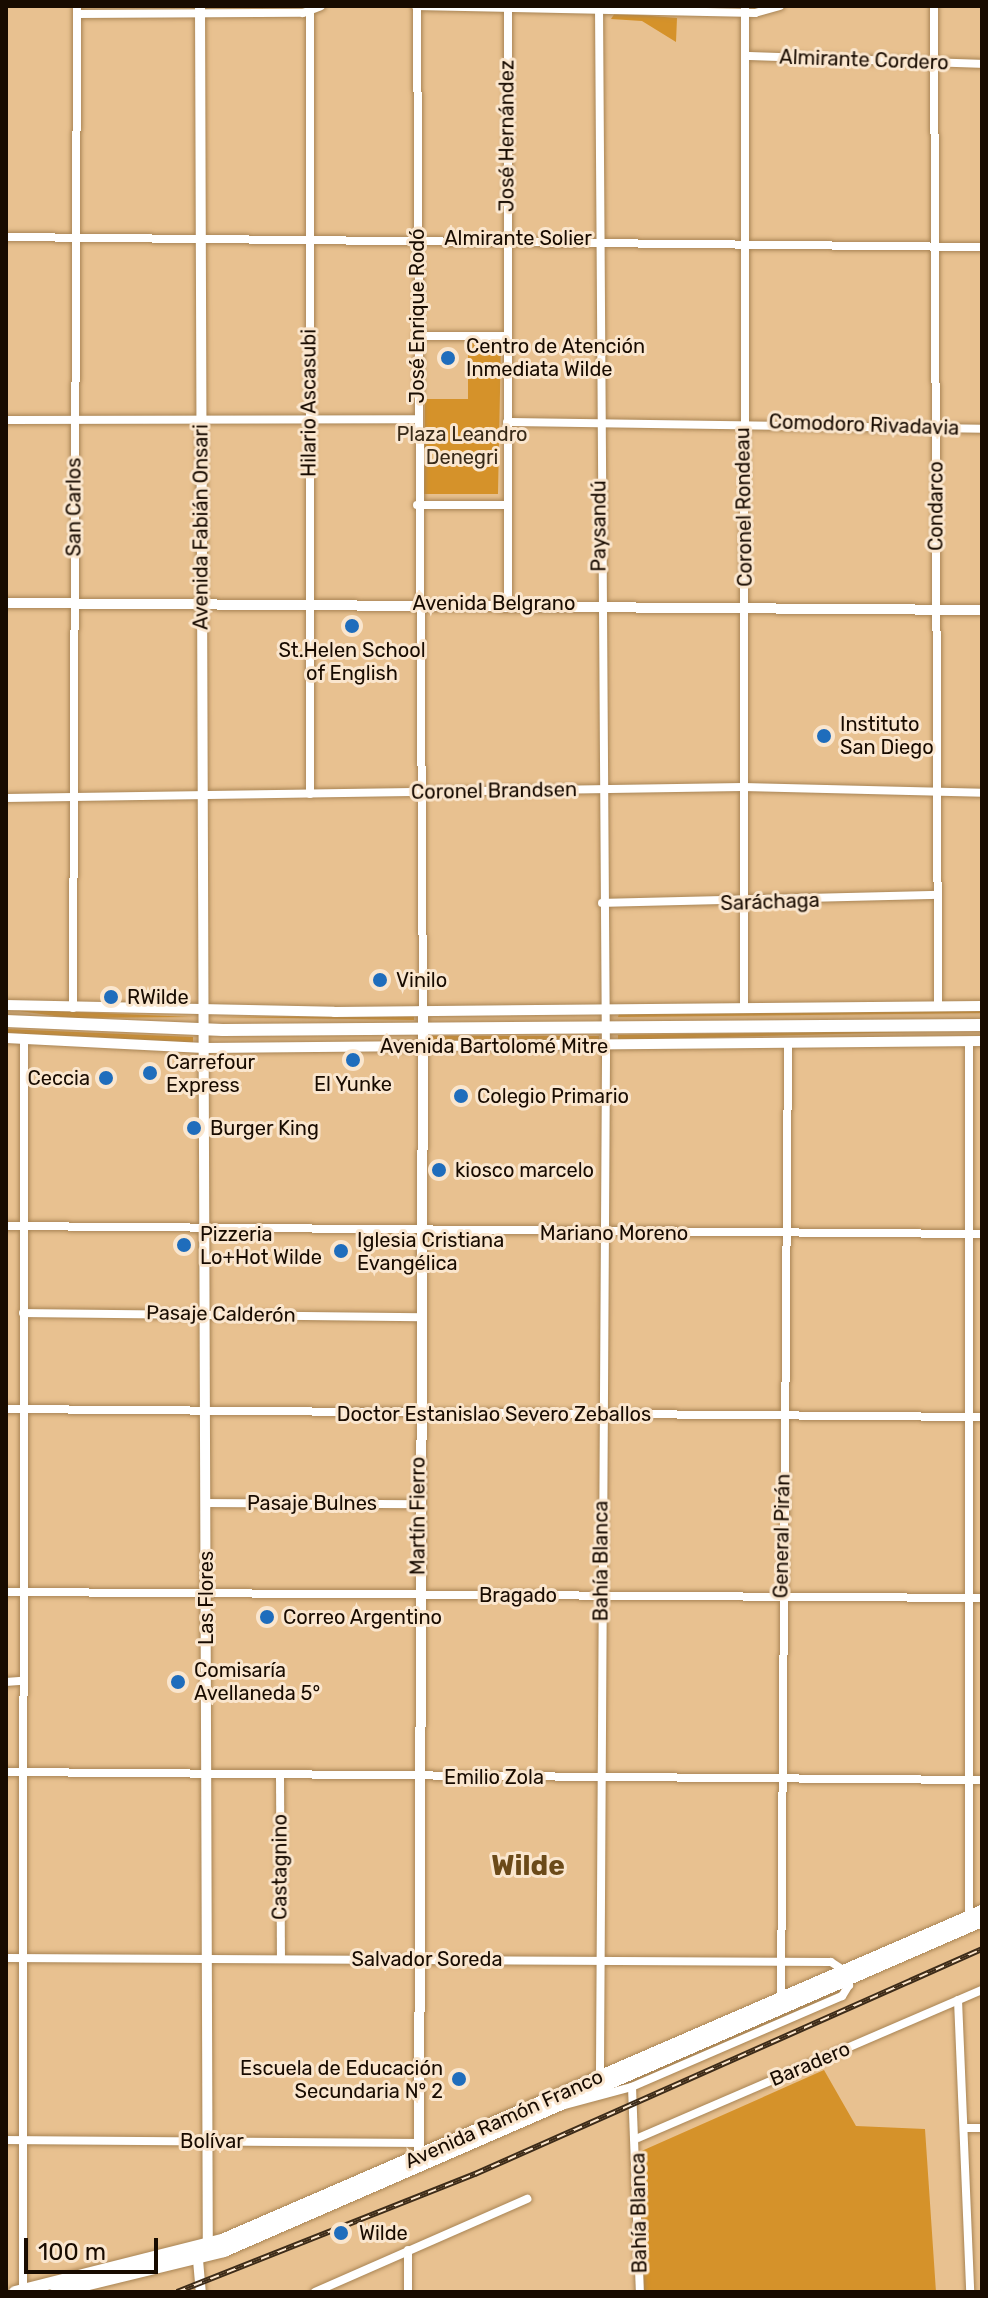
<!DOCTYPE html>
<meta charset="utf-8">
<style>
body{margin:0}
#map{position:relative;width:988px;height:2298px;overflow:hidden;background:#e8c190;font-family:Rubik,sans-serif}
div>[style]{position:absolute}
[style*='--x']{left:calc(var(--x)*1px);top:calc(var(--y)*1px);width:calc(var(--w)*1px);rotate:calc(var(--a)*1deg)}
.green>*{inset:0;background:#d5922a}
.roads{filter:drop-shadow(0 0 2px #a88454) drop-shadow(0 0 2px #a88454)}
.minor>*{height:8px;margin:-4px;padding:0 4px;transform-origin:4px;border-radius:4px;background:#fff}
.tertiary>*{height:10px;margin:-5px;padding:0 5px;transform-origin:5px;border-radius:5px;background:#fff}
.secondary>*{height:12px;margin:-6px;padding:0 6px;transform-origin:6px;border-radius:6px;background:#fff}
.primary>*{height:12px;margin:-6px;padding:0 6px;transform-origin:6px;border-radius:6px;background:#fff}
.rail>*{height:6px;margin-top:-3px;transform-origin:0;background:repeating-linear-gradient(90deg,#fae6ce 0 9px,#3c2b19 0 18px);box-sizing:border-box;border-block:2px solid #3c2b19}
.dots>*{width:22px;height:22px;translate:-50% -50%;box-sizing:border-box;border:4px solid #fae6ce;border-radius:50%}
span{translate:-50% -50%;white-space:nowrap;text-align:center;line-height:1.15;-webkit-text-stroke:6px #fae6ce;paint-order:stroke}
.street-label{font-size:20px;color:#180b00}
.poi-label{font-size:20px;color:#180b00}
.left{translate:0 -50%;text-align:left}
.right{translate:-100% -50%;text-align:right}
.park-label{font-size:20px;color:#382a18}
.district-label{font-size:28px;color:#6b4a19;font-weight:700}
.frame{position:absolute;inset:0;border:8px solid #180b00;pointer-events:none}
.scale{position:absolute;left:24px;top:2238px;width:134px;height:36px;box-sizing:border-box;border:4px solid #180b00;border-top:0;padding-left:10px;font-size:24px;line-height:28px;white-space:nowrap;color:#180b00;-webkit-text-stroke:6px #fae6ce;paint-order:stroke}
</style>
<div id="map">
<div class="green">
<i style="clip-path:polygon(615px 13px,677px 18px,676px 42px,642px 21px,611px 19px)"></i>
<i style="clip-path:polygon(468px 340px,501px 340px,498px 494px,424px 494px,425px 399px,468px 399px)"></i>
<i style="clip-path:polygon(6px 1009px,192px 1017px,69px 1018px)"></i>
<i style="clip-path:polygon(982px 1009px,982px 1013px,618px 1017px,619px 1014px)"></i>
<i style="clip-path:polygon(414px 1016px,414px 1020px,217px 1017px)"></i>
<i style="clip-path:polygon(6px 1029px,193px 1037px,193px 1043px,6px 1034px)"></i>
<i style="clip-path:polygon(982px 1030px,618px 1040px,618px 1035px)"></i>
<i style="clip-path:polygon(429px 1036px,599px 1036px,599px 1040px,429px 1041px)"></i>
<i style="clip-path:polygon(824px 2070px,856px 2126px,925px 2129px,936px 2292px,644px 2292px,637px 2153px)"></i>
</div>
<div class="roads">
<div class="minor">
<i style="--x:416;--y:6;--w:339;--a:1.2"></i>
<i style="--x:755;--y:13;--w:26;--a:-16"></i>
<i style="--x:417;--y:6;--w:1003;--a:89.66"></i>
<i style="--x:599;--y:6;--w:1051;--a:89.62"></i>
<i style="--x:606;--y:1057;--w:1020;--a:90.34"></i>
<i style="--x:934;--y:6;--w:1000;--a:89.77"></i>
<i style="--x:310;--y:12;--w:782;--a:90"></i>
<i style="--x:77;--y:14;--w:226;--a:-0.3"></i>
<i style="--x:303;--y:13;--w:19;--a:-21"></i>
<i style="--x:746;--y:56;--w:236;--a:1.9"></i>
<i style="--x:6;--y:237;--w:976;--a:0.59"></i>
<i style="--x:417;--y:336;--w:89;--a:0"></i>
<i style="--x:6;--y:420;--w:411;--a:-0.1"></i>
<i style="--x:507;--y:422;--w:475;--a:0.8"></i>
<i style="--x:417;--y:505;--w:89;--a:0"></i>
<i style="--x:508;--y:603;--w:597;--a:-90"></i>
<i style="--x:6;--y:798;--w:737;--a:-0.86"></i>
<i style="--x:743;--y:787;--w:239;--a:1.4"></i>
<i style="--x:602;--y:903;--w:335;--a:-1.4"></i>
<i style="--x:744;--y:1007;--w:1001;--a:-89.94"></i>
<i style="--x:73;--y:1008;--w:1002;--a:-89.77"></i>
<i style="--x:6;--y:1226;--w:976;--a:0.47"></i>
<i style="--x:23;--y:1313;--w:395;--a:0.6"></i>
<i style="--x:6;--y:1409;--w:976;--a:0.47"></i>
<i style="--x:206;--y:1503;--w:212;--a:0.3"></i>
<i style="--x:6;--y:1592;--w:976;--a:0.35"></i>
<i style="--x:6;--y:1682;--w:16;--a:-4"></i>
<i style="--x:6;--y:1772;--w:976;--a:0.47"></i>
<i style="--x:280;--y:1775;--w:184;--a:89.7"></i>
<i style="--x:969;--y:1920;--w:878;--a:-90"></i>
<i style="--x:6;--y:1958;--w:825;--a:0.28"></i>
<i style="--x:831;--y:1962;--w:17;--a:33"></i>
<i style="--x:845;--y:1971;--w:15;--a:74"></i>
<i style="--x:849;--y:1985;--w:13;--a:122"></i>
<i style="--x:842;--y:1996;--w:229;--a:156.6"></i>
<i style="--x:632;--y:2087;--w:73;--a:165"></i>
<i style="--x:781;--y:1999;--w:956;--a:-89.58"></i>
<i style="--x:958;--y:2000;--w:292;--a:87.6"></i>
<i style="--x:632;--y:2087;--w:205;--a:87.8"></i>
<i style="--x:964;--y:2128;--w:18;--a:0"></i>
<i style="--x:638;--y:2138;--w:374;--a:-23.3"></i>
<i style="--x:6;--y:2140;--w:411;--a:0.4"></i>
<i style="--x:23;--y:2292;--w:1252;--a:-89.95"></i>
<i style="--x:315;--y:2292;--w:232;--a:-23.7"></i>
<i style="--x:408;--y:2292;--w:42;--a:-90"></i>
</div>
<div class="tertiary">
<i style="--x:200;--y:6;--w:2239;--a:89.8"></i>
<i style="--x:6;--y:603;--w:976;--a:0.41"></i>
<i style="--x:6;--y:1005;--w:328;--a:1.2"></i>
<i style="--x:334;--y:1012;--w:648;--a:-0.53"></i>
<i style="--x:6;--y:1038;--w:198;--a:2.9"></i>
<i style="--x:204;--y:1048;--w:778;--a:-0.52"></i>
<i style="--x:419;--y:2161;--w:1152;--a:-89.8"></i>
<i style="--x:198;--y:2260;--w:32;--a:85"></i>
</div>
<div class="secondary">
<i style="--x:15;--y:2292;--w:213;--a:-14.1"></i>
<i style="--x:222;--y:2240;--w:828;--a:-23.41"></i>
<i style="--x:56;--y:2292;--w:173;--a:-13.7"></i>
<i style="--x:224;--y:2251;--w:827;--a:-23.53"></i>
</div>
<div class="primary">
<i style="--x:6;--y:1021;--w:217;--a:2.4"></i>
<i style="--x:223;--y:1030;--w:759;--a:-0.38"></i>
</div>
</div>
<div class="rail">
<i style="--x:177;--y:2292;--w:321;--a:-21.6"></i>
<i style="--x:475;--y:2174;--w:555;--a:-23.93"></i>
</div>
<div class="dots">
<i style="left:448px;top:358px;background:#1f6dbc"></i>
<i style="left:352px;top:626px;background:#1f6dbc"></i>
<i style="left:824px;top:736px;background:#1f6dbc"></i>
<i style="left:380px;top:980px;background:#1f6dbc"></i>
<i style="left:111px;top:997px;background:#1f6dbc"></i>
<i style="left:353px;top:1060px;background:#1f6dbc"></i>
<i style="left:150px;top:1073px;background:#1f6dbc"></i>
<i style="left:106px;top:1078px;background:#1f6dbc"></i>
<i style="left:461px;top:1096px;background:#1f6dbc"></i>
<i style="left:194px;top:1128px;background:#1f6dbc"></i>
<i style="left:439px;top:1170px;background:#1f6dbc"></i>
<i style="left:184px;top:1245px;background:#1f6dbc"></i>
<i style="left:341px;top:1251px;background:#1f6dbc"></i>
<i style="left:267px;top:1617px;background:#1f6dbc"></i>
<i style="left:178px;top:1682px;background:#1f6dbc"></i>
<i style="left:459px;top:2079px;background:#1f6dbc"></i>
<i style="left:341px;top:2233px;background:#1f6dbc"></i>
</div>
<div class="street-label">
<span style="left:864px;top:60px;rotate:2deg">Almirante Cordero</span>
<span style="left:507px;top:136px;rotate:-90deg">José Hernández</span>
<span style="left:518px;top:238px">Almirante Solier</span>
<span style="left:417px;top:316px;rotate:-90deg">José Enrique Rodó</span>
<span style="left:309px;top:403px;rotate:-90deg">Hilario Ascasubi</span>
<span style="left:864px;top:425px;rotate:2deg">Comodoro Rivadavia</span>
<span style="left:936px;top:506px;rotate:-90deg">Condarco</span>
<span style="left:74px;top:507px;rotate:-90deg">San Carlos</span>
<span style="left:744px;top:507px;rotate:-91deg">Coronel Rondeau</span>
<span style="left:599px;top:526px;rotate:-90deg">Paysandú</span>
<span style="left:201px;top:527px;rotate:-90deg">Avenida Fabián Onsari</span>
<span style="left:494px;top:603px">Avenida Belgrano</span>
<span style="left:494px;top:791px;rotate:-1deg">Coronel Brandsen</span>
<span style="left:770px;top:902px;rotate:-2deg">Saráchaga</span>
<span style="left:494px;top:1046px">Avenida Bartolomé Mitre</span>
<span style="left:614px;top:1233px">Mariano Moreno</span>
<span style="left:221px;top:1314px;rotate:1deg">Pasaje Calderón</span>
<span style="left:494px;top:1414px">Doctor Estanislao Severo Zeballos</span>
<span style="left:312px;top:1503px">Pasaje Bulnes</span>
<span style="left:418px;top:1516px;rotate:-90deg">Martín Fierro</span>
<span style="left:782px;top:1536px;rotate:-89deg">General Pirán</span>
<span style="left:601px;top:1561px;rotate:-90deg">Bahía Blanca</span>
<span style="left:518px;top:1595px">Bragado</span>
<span style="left:206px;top:1598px;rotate:-90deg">Las Flores</span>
<span style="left:494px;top:1777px">Emilio Zola</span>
<span style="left:280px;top:1867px;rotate:-90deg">Castagnino</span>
<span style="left:427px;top:1959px">Salvador Soreda</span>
<span style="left:810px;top:2064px;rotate:-23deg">Baradero</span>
<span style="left:504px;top:2119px;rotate:-24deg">Avenida Ramón Franco</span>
<span style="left:212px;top:2141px">Bolívar</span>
<span style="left:639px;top:2213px;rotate:-91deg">Bahía Blanca</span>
</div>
<div class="poi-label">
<span class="left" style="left:466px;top:358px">Centro de Atención<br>Inmediata Wilde</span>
<span style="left:352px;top:662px">St.Helen School<br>of English</span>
<span class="left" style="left:840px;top:736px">Instituto<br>San Diego</span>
<span class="left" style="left:396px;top:980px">Vinilo</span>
<span class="left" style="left:127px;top:997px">RWilde</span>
<span class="left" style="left:166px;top:1074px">Carrefour<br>Express</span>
<span class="right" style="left:90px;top:1078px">Ceccia</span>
<span style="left:353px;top:1084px">El Yunke</span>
<span class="left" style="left:477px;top:1096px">Colegio Primario</span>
<span class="left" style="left:210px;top:1128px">Burger King</span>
<span class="left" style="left:455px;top:1170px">kiosco marcelo</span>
<span class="left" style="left:200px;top:1246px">Pizzeria<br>Lo+Hot Wilde</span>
<span class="left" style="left:357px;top:1252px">Iglesia Cristiana<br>Evangélica</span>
<span class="left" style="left:283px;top:1617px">Correo Argentino</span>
<span class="left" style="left:194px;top:1682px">Comisaría<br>Avellaneda 5°</span>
<span class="right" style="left:443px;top:2080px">Escuela de Educación<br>Secundaria N° 2</span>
<span class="left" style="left:359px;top:2233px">Wilde</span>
</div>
<div class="park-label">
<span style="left:462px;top:446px">Plaza Leandro<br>Denegri</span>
</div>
<div class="district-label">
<span style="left:528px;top:1866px">Wilde</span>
</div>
<div class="frame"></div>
<div class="scale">100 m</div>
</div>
